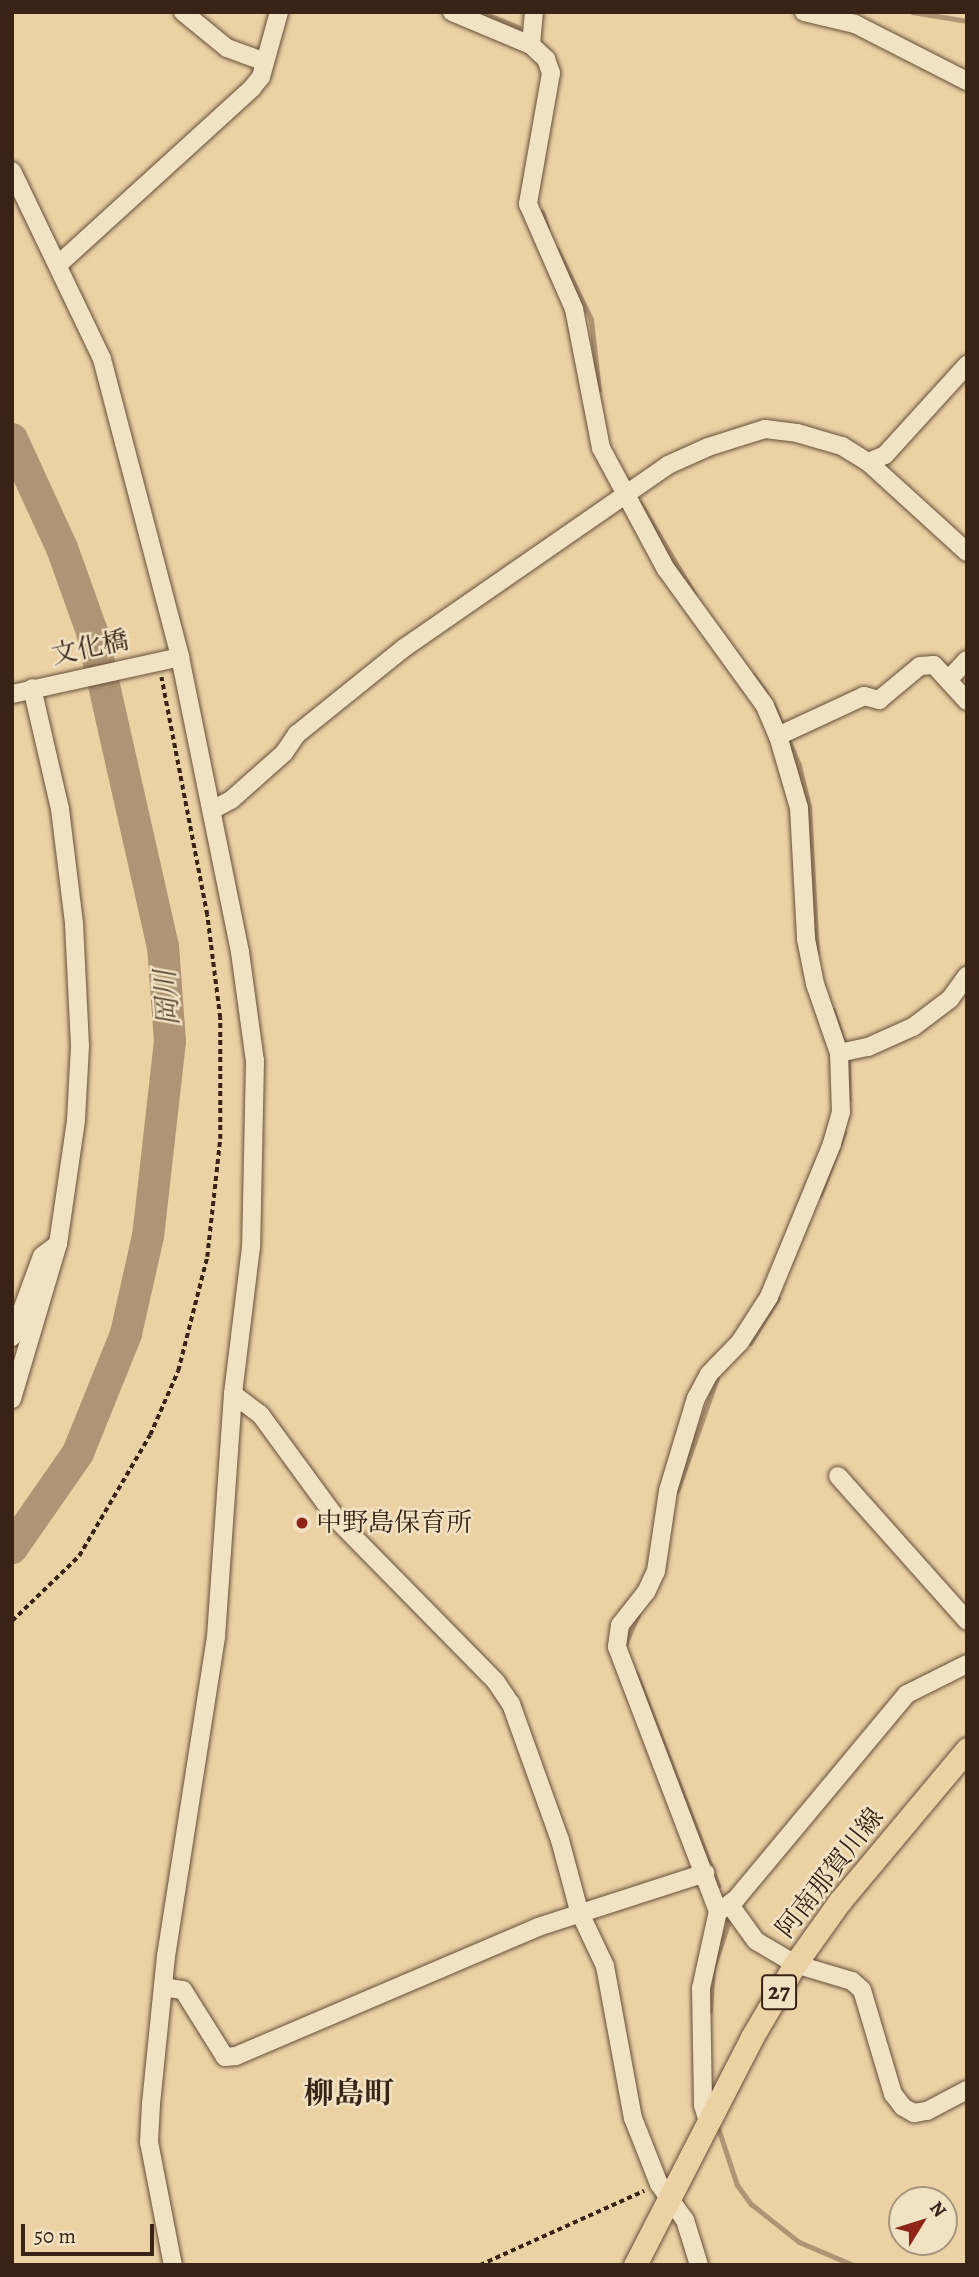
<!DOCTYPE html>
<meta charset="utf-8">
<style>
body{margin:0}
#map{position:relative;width:979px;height:2277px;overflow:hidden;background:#ead2a5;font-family:Alegreya,"Noto Serif JP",serif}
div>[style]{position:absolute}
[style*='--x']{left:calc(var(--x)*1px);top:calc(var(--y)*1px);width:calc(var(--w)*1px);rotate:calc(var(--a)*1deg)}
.stream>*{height:5px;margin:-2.5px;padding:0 2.5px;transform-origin:2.5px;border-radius:2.5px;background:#ae9674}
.river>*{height:32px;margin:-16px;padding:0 16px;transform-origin:16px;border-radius:16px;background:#ae9674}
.path>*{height:3.5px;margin-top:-1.75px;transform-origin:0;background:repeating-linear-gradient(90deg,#392316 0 5px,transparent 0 8.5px)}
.roads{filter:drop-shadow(0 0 2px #654f3a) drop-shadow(0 0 2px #654f3a)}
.minor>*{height:18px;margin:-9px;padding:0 9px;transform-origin:9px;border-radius:9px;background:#f1e2c4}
.major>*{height:23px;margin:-11.5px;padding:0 11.5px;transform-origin:11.5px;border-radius:11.5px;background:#ead2a5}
.dots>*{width:19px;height:19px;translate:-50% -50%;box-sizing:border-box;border:4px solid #f1e2c4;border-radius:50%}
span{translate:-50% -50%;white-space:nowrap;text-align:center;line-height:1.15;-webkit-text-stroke:5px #f1e2c4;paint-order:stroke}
.shield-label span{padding:2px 5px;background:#f1e2c4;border:2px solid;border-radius:5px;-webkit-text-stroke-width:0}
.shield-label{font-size:24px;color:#392316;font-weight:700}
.street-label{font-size:26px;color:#392316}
.poi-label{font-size:26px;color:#392316}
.left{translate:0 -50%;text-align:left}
.water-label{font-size:28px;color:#5c4632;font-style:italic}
.quarter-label{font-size:30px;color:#392316;font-weight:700}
.frame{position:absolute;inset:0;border:14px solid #392316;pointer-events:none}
.north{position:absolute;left:888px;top:2186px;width:70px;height:70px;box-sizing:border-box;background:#f1e2c4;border:2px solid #a7967e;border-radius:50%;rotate:52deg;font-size:19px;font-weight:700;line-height:28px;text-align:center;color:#392316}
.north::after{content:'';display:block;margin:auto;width:24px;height:32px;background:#8f2418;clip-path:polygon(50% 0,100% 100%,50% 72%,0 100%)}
.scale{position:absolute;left:21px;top:2224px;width:133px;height:32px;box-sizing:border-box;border:4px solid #392316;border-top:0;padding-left:9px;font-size:21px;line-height:24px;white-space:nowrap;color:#392316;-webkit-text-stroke:5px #f1e2c4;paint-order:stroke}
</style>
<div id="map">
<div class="stream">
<i style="--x:481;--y:12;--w:40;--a:22"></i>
<i style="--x:912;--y:12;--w:56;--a:9.3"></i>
<i style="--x:542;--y:212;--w:16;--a:72"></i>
<i style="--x:557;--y:249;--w:78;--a:64.1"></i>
<i style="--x:591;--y:319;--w:72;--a:83.7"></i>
<i style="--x:640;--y:503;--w:106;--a:59.3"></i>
<i style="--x:753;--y:675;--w:22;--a:54"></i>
<i style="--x:773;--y:704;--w:66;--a:66.9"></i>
<i style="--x:799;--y:765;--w:43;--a:76.6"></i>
<i style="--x:809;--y:807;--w:146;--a:86.9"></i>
<i style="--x:833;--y:1010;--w:42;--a:72"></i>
<i style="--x:848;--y:1060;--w:39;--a:89"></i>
<i style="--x:820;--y:1195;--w:67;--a:-69.1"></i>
<i style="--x:750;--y:1343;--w:53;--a:-58.1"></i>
<i style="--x:677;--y:1491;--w:120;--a:-70.5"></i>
<i style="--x:625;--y:1644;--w:32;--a:-66"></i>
<i style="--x:636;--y:1673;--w:228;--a:68.9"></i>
<i style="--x:710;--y:2011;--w:43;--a:-86"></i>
<i style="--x:713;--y:1968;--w:46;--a:-71.2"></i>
<i style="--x:728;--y:1924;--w:12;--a:-104"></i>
<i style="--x:716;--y:2122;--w:66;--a:71.6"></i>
<i style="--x:737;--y:2185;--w:24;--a:54"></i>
<i style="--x:751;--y:2204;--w:61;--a:38.4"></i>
<i style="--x:799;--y:2242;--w:59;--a:23.1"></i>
</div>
<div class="river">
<i style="--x:12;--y:439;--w:120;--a:65.4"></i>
<i style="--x:62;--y:548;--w:89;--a:70.3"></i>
<i style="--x:92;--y:632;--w:322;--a:77.3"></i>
<i style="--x:163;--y:946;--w:95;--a:85.8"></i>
<i style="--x:170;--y:1041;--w:196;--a:96.4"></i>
<i style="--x:148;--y:1236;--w:100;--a:102.7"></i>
<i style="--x:126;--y:1334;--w:128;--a:112"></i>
<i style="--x:78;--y:1453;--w:116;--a:124.8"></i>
</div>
<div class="path">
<i style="--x:12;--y:1621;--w:93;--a:-44.1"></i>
<i style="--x:79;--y:1556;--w:140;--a:-59.6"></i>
<i style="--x:150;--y:1435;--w:70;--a:-66.4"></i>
<i style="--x:178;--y:1371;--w:118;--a:-75.7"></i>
<i style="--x:207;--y:1257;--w:119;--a:-83.7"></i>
<i style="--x:220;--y:1139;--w:121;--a:-90"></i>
<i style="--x:220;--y:1018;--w:104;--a:-97.2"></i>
<i style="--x:207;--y:915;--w:242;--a:-100.9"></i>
<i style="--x:480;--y:2265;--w:180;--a:-24.3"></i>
</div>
<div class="roads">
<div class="minor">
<i style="--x:183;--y:12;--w:57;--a:39.3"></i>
<i style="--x:227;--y:48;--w:40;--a:20.2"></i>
<i style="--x:452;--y:12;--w:86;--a:22.7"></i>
<i style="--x:531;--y:45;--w:21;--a:43"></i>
<i style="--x:546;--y:59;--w:15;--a:70"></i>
<i style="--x:551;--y:73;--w:133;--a:100"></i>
<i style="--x:528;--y:204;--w:115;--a:66.3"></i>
<i style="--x:574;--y:309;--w:142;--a:79"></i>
<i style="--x:601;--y:448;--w:137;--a:61.8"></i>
<i style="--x:666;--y:569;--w:169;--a:54.1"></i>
<i style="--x:765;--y:706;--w:33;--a:67"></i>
<i style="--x:778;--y:736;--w:75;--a:73.7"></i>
<i style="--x:799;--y:808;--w:131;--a:86.9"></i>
<i style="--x:806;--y:939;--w:46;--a:78.7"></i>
<i style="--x:815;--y:984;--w:73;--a:70.8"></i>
<i style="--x:839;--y:1053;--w:59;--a:88.1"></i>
<i style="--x:841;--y:1112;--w:33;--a:106"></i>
<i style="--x:832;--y:1144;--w:165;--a:112.4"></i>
<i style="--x:769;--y:1297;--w:54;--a:122.8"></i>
<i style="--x:740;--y:1342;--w:45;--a:134.1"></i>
<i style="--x:709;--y:1374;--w:27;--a:118"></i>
<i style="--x:696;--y:1398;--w:97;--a:106.8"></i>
<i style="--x:668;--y:1491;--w:81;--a:98.5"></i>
<i style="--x:656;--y:1571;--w:23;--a:115"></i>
<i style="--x:646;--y:1592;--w:42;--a:128.2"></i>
<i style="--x:620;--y:1625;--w:22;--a:98"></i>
<i style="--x:617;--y:1647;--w:283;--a:69.1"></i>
<i style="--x:718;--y:1911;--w:79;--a:102.4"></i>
<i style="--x:701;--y:1988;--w:117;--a:89"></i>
<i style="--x:703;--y:2105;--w:17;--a:73"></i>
<i style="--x:804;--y:12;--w:52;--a:13.2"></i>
<i style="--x:855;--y:24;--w:126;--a:27"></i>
<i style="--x:531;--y:45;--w:33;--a:-85"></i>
<i style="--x:12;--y:171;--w:208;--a:64.4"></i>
<i style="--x:102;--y:359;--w:308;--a:75.3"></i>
<i style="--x:180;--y:657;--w:301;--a:78.5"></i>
<i style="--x:240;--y:952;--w:110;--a:82.2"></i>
<i style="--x:255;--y:1061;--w:186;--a:91.2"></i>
<i style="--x:251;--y:1247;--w:148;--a:97"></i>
<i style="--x:233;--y:1394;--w:244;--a:94"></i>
<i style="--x:216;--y:1637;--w:323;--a:98.9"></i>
<i style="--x:166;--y:1956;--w:149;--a:95.8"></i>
<i style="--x:151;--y:2104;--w:38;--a:93"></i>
<i style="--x:149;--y:2142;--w:125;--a:79"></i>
<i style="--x:60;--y:263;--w:260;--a:-42.3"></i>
<i style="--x:252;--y:88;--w:14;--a:-51"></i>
<i style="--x:261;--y:77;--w:67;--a:-74.5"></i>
<i style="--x:868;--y:462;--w:18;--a:-22"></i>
<i style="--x:885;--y:455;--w:122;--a:-47.7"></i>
<i style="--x:949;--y:679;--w:26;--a:-47"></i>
<i style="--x:12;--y:694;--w:172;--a:-12.4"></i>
<i style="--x:778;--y:736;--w:95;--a:-24.9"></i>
<i style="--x:864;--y:696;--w:16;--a:15"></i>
<i style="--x:879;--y:700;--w:53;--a:-39.7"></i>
<i style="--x:920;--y:666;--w:14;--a:-4"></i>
<i style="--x:934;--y:665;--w:49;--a:47.5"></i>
<i style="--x:212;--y:810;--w:21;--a:-28"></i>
<i style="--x:231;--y:800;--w:71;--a:-41.6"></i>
<i style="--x:284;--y:753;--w:23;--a:-56"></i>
<i style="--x:297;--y:734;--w:137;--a:-38.8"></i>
<i style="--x:404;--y:648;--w:321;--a:-34.7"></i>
<i style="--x:668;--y:465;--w:44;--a:-24.2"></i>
<i style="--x:708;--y:447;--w:60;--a:-17.5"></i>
<i style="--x:765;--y:429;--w:32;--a:7"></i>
<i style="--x:797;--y:433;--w:47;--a:16.1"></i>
<i style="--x:842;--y:446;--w:31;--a:32"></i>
<i style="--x:868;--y:462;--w:134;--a:42.3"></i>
<i style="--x:839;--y:1053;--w:30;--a:-12"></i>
<i style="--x:868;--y:1047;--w:49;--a:-24"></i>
<i style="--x:913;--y:1027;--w:46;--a:-37.1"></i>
<i style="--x:950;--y:999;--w:29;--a:-54"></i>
<i style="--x:12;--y:1337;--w:86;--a:-69.7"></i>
<i style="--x:42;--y:1256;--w:20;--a:-37"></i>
<i style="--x:233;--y:1394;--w:34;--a:37"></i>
<i style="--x:260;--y:1414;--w:134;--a:53.8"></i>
<i style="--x:339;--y:1522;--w:224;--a:45.5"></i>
<i style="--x:496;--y:1682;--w:27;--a:56"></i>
<i style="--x:511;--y:1704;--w:145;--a:70.2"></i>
<i style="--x:560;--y:1840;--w:73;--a:75"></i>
<i style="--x:579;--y:1911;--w:61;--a:64.7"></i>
<i style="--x:605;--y:1966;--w:155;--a:79.6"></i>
<i style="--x:633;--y:2118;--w:71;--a:68.5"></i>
<i style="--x:659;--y:2184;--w:44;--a:54.2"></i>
<i style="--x:685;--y:2220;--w:47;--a:72.7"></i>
<i style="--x:12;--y:1399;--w:162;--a:-73.5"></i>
<i style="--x:58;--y:1244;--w:125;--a:-81.7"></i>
<i style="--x:76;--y:1120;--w:74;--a:-86.9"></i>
<i style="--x:80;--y:1046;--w:123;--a:-92.8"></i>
<i style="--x:74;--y:923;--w:115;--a:-97"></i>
<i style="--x:60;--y:809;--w:124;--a:-103"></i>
<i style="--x:838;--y:1476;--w:194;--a:48.3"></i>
<i style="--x:730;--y:1905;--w:44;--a:54.2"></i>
<i style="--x:756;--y:1941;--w:45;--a:30.5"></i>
<i style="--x:795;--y:1964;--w:59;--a:16.6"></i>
<i style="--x:852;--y:1981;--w:13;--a:42"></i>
<i style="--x:862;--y:1990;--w:109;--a:73.4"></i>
<i style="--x:893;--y:2094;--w:16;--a:52"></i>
<i style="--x:903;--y:2107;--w:13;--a:29"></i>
<i style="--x:914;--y:2113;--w:13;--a:-9"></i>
<i style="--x:927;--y:2111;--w:45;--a:-27.7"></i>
<i style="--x:721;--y:1910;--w:19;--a:-36"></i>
<i style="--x:736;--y:1899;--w:267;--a:-50.2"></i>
<i style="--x:907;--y:1694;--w:67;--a:-26.6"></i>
<i style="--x:163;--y:1987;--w:20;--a:9"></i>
<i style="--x:183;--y:1990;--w:79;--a:57.9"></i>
<i style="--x:225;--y:2057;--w:11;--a:-5"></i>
<i style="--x:236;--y:2056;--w:328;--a:-23.1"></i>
<i style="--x:538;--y:1927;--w:176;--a:-17.9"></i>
</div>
<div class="major">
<i style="--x:635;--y:2265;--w:256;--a:-62.8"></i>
<i style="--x:752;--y:2037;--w:85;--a:-59.5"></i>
<i style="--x:795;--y:1964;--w:77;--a:-54.5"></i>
<i style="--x:840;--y:1901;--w:198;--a:-50.1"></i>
</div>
</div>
<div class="dots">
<i style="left:302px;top:1523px;background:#8f2418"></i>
</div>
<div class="shield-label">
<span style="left:779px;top:1992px">27</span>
</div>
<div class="street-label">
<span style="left:90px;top:648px;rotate:-12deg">文化橋</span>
<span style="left:830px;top:1873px;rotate:-52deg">阿南那賀川線</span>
</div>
<div class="poi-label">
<span class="left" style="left:316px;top:1523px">中野島保育所</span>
</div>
<div class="water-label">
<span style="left:167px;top:998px;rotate:-94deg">岡川</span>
</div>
<div class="quarter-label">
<span style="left:349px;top:2093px">柳島町</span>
</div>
<div class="frame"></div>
<div class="north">N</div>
<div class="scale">50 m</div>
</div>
